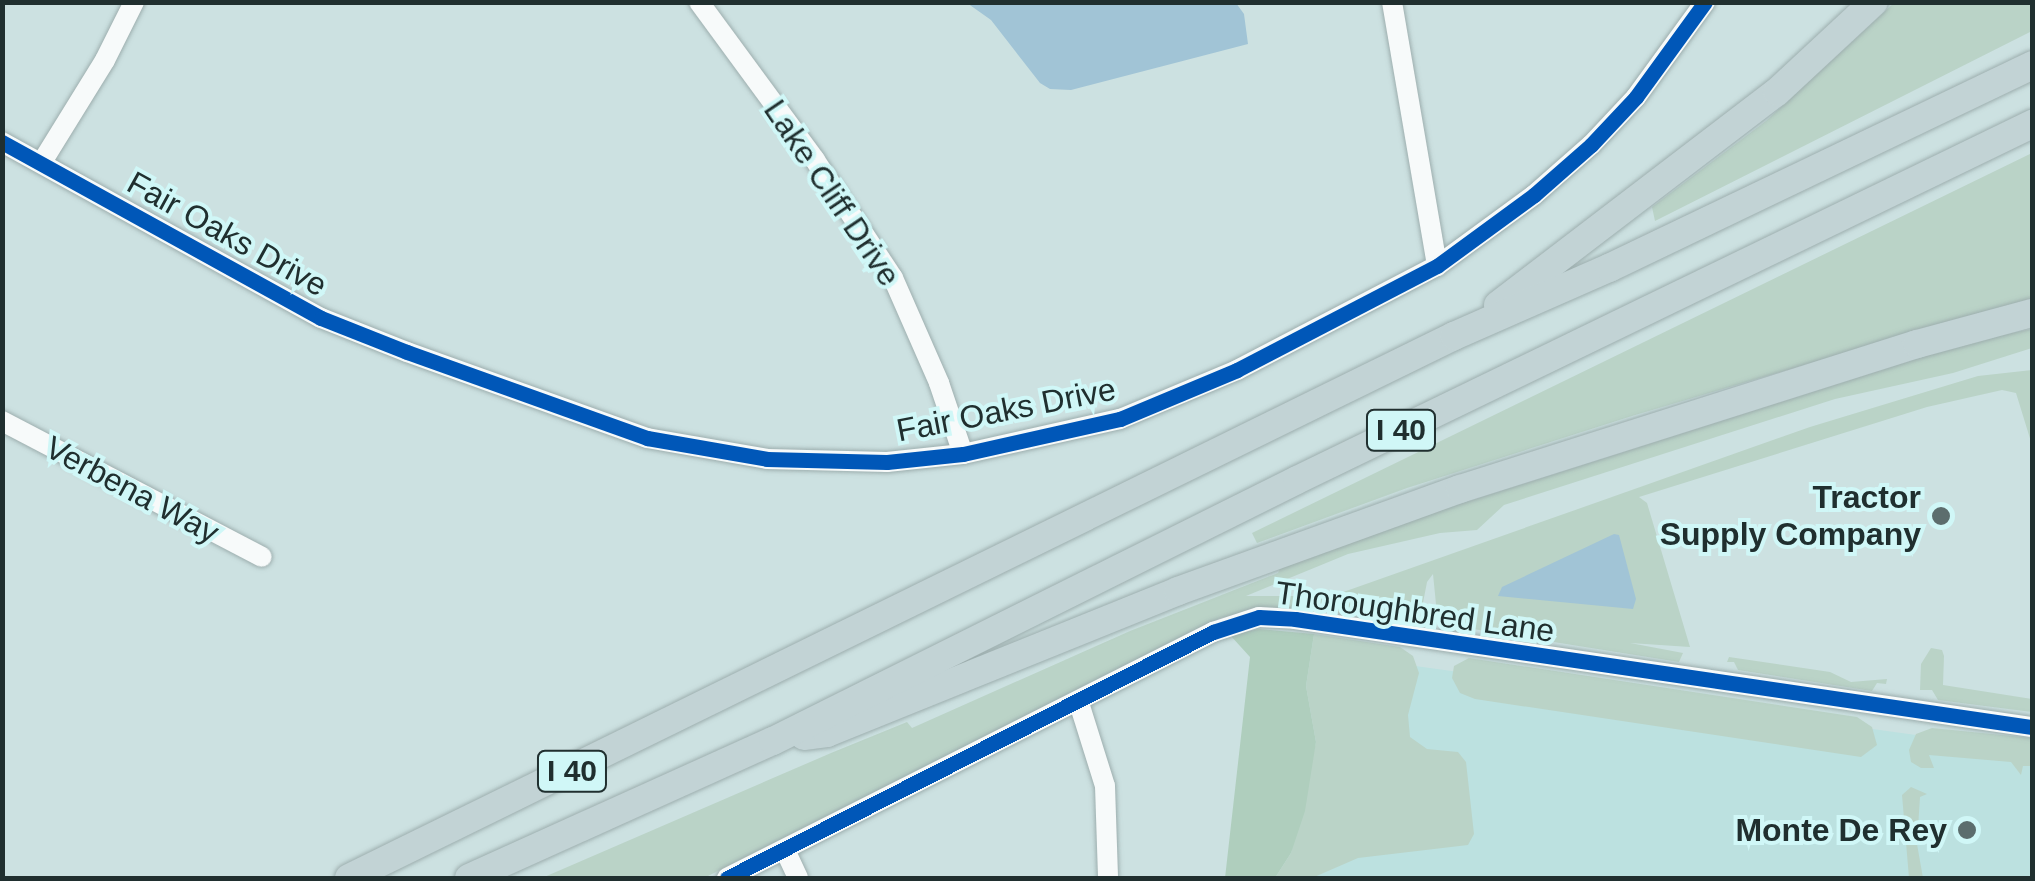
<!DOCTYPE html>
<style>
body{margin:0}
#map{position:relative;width:2035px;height:881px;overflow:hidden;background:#cce1e1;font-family:Arial,sans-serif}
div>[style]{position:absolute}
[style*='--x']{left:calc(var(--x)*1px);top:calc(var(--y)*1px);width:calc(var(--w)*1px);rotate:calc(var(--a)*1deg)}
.built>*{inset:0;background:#bce1e0}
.green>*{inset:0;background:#bad3c7}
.forest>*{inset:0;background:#afcebd}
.water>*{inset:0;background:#a1c4d6}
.roads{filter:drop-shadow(0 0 2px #9daeae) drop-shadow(0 0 2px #9daeae)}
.minor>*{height:20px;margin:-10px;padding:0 10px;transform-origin:10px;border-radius:10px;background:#f7fafa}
.highway>*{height:28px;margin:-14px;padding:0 14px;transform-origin:14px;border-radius:14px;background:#c2d3d5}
.cycleway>*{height:15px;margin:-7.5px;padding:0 7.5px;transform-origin:7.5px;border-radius:7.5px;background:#0057b8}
.dots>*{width:28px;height:28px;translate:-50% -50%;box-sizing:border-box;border:5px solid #d0f7f7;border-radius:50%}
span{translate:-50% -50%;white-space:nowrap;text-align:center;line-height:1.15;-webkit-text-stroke:8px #d0f7f7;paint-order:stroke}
.shield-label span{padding:2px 8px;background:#d0f7f7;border:2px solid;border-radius:8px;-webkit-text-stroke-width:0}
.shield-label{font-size:30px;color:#202f2f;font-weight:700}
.street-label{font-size:32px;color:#202f2f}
.poi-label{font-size:32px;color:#202f2f;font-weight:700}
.right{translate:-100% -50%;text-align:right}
.frame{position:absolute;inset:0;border:5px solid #202f2f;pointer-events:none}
</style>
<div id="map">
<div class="built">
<i style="clip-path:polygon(1408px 665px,2032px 751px,2032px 878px,1280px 878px)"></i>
</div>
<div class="green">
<i style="clip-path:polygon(1895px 2px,2032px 3px,2032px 31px,1655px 221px,1652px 207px,1766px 121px)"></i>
<i style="clip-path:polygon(2032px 153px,2032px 302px,1989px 310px,1632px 416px,1407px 488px,1257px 543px,1252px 533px)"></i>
<i style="clip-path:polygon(2032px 329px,2032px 348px,1953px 373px,1835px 399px,1504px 505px,1477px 530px,1440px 533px,1348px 554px,1246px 596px,1332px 596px,1810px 427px,1978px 376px,2032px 370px,2032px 445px,2016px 393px,2002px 390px,1927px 407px,1639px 497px,1647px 503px,1690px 647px,1630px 643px,1683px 653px,1679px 662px,1448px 625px,1437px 614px,1433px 574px,1427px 582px,1421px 613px,1412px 613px,1407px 619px,1273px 608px,1220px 618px,704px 878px,542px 878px,831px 753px,907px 722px,912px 728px,1130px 631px,1278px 573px,1281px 566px,1413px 519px,1976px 340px)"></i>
<i style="clip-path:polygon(1314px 634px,1400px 647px,1413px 656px,1419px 673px,1408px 715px,1410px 737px,1427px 749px,1458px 752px,1466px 762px,1474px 834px,1468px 845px,1358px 858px,1312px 878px,1275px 878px,1291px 853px,1316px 742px,1306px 686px)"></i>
<i style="clip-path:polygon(1931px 648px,1942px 650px,1944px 656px,1943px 685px,2032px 699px,2032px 712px,1938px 700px,1932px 690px,1920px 690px,1921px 664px)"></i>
<i style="clip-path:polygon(1729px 657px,1830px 672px,1851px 682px,1887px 679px,1886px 684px,1877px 683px,1872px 691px,1738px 670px,1734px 662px,1727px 662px)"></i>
<i style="clip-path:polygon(1469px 658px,1857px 717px,1872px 727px,1877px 745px,1861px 757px,1475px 699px,1460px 693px,1452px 678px,1454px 666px)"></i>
<i style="clip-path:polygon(1932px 728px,2032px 738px,2032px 766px,2023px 766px,2021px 775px,2011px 762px,1929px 755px,1934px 768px,1921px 768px,1911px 762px,1909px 750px,1916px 734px)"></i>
<i style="clip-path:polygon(1911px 787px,1927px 794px,1920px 797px,1917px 844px,1923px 878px,1909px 878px,1902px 795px)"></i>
</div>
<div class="forest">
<i style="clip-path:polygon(1259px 629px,1314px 634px,1306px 686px,1316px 742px,1305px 811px,1291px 853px,1275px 878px,1225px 878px,1250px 657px,1230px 635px)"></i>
</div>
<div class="water">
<i style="clip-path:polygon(967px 3px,1236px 3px,1244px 14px,1248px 44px,1071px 90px,1050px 89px,1040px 83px,991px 20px)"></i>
<i style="clip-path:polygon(1614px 534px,1619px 535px,1636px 599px,1633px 609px,1498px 596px,1502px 587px)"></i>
</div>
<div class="roads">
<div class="minor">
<i style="--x:699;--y:2;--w:196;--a:53.7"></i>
<i style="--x:815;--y:160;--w:141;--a:56.5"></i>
<i style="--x:893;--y:278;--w:115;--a:66.3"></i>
<i style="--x:939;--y:383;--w:75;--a:71.3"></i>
<i style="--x:1392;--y:2;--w:268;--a:80.3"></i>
<i style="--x:2;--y:142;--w:364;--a:28.9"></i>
<i style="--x:321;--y:318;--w:92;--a:21.6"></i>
<i style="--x:407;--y:352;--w:255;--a:19.7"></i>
<i style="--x:647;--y:438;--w:122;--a:9.9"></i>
<i style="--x:767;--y:459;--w:120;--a:1.4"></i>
<i style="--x:887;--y:462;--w:76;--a:-6"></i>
<i style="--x:963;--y:454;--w:161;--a:-12.6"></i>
<i style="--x:1120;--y:419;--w:127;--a:-22.7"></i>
<i style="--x:1237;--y:370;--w:225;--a:-27.5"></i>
<i style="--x:1437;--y:266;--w:120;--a:-36.2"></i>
<i style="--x:1534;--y:195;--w:76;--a:-41.3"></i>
<i style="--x:1591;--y:145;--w:66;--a:-46.8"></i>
<i style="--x:1636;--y:97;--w:117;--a:-54"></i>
<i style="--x:42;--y:162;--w:120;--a:-58.3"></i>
<i style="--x:105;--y:60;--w:65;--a:-63.4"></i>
<i style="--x:2;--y:421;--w:293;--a:27.6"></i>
<i style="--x:1079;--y:703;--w:87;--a:72.6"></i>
<i style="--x:1105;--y:786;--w:92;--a:88.1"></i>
<i style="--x:785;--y:850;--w:31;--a:65"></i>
<i style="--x:727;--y:878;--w:545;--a:-26.85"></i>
<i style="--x:1213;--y:632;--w:48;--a:-18.1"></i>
<i style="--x:1259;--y:617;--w:36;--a:3"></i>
<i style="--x:1295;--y:619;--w:745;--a:8.34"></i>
</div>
<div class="highway">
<i style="--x:1498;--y:305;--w:351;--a:-37.4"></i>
<i style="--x:1777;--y:92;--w:132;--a:-42.9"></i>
<i style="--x:804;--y:736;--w:23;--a:-7"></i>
<i style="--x:827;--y:733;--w:379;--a:-22"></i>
<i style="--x:1178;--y:591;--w:300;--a:-19.9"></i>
<i style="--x:1460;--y:489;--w:479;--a:-17.6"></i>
<i style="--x:1917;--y:344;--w:119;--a:-15.1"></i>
<i style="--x:349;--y:878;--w:1231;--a:-26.13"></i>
<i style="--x:1454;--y:336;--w:169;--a:-23.7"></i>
<i style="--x:1609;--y:268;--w:469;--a:-25.6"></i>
<i style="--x:469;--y:878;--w:333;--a:-24.3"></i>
<i style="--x:773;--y:741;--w:585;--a:-26.48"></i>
<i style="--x:1297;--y:480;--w:817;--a:-25.84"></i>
</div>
</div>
<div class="cycleway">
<i style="--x:2;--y:142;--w:364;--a:28.9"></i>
<i style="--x:321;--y:318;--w:92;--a:21.6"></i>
<i style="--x:407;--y:352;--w:255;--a:19.7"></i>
<i style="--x:647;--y:438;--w:122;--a:9.9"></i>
<i style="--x:767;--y:459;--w:120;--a:1.4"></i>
<i style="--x:887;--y:462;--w:76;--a:-6"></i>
<i style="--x:963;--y:454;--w:161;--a:-12.6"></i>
<i style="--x:1120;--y:419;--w:127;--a:-22.7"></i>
<i style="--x:1237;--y:370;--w:225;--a:-27.5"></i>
<i style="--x:1437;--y:266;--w:120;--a:-36.2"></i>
<i style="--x:1534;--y:195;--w:76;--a:-41.3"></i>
<i style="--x:1591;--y:145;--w:66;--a:-46.8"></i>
<i style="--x:1636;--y:97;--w:117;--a:-54"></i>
<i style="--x:727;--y:878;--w:545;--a:-26.85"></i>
<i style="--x:1213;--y:632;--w:48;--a:-18.1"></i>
<i style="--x:1259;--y:617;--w:36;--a:3"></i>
<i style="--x:1295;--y:619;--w:745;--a:8.34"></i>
</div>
<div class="dots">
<i style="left:1941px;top:516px;background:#5c6d6d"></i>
<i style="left:1967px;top:830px;background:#5c6d6d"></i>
</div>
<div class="shield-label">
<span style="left:1401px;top:430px">I 40</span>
<span style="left:572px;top:771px">I 40</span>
</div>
<div class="street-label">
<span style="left:832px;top:193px;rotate:56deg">Lake Cliff Drive</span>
<span style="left:227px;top:234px;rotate:29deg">Fair Oaks Drive</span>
<span style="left:1006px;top:410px;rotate:-11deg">Fair Oaks Drive</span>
<span style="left:132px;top:490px;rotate:28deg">Verbena Way</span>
<span style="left:1415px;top:612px;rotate:8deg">Thoroughbred Lane</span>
</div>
<div class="poi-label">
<span class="right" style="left:1921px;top:516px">Tractor<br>Supply Company</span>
<span class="right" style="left:1947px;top:830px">Monte De Rey</span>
</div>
<div class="frame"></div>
</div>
